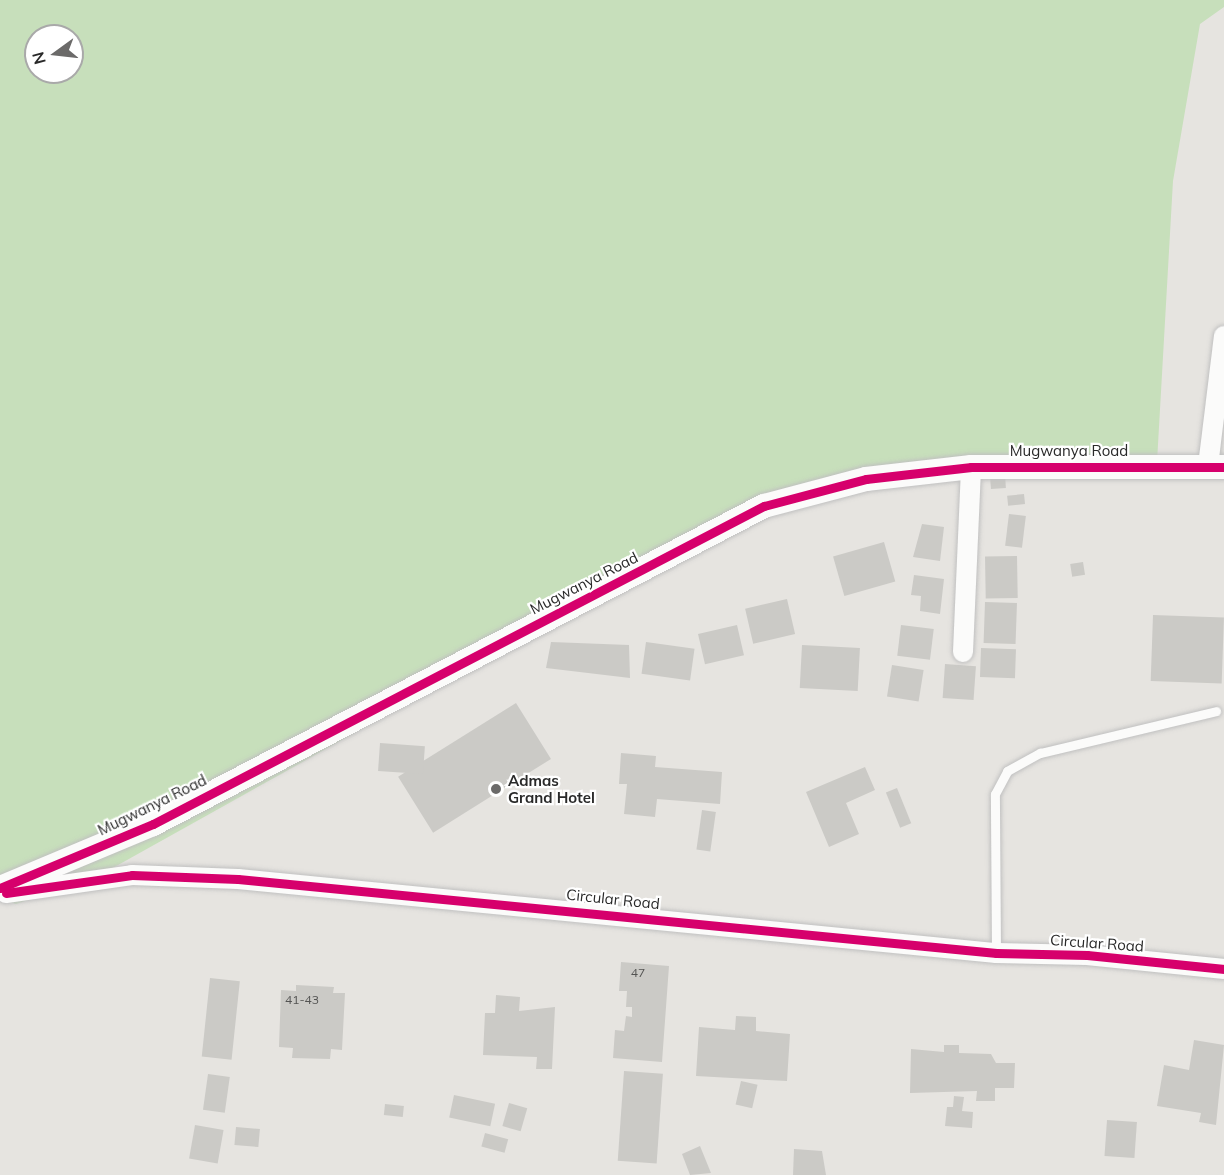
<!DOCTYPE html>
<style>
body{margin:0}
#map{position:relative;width:1224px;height:1175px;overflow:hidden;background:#e6e4e0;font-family:Mulish,sans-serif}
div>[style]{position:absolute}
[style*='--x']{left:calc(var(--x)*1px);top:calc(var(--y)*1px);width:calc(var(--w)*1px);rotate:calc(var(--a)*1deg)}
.green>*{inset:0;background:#c7dfbb}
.building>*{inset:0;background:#cbcac6;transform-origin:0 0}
.roads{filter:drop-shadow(0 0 2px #c0c0c0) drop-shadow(0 0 2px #c0c0c0)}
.service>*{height:9px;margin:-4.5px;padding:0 4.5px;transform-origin:4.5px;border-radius:4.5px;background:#fbfbfa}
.minor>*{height:20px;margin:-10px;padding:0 10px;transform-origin:10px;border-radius:10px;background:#fbfbfa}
.tertiary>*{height:24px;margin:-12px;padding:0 12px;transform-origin:12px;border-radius:12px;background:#fbfbfa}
.cycleway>*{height:9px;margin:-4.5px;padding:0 4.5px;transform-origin:4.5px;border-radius:4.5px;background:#d6006c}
.dots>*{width:16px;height:16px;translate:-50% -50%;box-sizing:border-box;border:3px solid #fff;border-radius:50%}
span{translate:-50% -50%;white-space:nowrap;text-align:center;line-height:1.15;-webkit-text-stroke:4.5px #fff;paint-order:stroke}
.number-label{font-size:12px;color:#535352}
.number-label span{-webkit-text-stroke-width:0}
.street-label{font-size:15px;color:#292929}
.poi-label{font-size:15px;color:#292929;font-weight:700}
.left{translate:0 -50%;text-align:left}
.north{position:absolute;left:24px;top:24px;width:60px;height:60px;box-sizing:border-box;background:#fff;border:2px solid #a9a9a9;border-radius:50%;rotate:255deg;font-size:16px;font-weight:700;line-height:24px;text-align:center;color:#292929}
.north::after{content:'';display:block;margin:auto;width:21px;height:27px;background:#6b6a69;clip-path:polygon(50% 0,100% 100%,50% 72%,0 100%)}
</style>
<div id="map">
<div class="green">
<i style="clip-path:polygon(evenodd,0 0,1224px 0,1224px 7px,1200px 24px,1173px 181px,1157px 462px,784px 493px,93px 879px,16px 904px,0 899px,0 0,36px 36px,72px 36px,72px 72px,36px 72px,36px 36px)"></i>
</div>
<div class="building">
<i style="left:1005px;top:475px;width:13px;height:15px;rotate:86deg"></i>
<i style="left:1024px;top:494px;width:10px;height:17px;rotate:84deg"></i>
<i style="left:1009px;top:514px;width:17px;height:32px;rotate:7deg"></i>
<i style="clip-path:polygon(922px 524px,944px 527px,940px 561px,913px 557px)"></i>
<i style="left:884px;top:542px;width:41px;height:53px;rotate:74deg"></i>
<i style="left:1017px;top:556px;width:42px;height:32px;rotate:89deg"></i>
<i style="left:1083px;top:562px;width:13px;height:13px;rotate:81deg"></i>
<i style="clip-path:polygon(914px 575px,944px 579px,940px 614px,920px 611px,921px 596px,911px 595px)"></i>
<i style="left:787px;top:599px;width:36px;height:43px;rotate:77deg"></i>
<i style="left:985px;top:602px;width:32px;height:41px;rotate:2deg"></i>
<i style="left:1153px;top:615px;width:71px;height:66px;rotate:2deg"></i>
<i style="left:737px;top:625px;width:31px;height:40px;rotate:77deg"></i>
<i style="left:901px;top:625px;width:33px;height:31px;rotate:7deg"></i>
<i style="clip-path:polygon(551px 642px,629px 645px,630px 678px,546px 668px)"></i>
<i style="left:646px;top:642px;width:49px;height:32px;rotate:8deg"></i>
<i style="left:802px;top:645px;width:58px;height:43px;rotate:3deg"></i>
<i style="left:981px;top:648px;width:35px;height:29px;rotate:2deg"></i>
<i style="left:945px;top:664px;width:31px;height:34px;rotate:4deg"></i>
<i style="left:892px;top:665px;width:32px;height:32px;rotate:9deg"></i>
<i style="left:516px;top:703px;width:66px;height:139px;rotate:58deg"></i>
<i style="left:380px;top:743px;width:45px;height:28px;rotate:4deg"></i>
<i style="clip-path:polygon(621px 753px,656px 756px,655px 767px,722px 772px,720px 804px,657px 799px,655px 817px,624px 814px,627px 784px,619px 784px)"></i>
<i style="clip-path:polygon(865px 767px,875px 790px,846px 803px,859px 834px,829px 847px,806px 792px)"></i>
<i style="left:897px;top:788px;width:38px;height:12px;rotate:68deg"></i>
<i style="left:702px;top:810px;width:14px;height:40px;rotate:8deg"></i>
<i style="clip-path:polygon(621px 962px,669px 966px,662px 1062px,613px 1058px,615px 1030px,624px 1031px,626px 1016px,632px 1017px,632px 1007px,626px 1007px,627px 991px,619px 991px)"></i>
<i style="left:210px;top:978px;width:30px;height:79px;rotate:6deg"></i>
<i style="clip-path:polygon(296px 985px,334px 987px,333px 993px,345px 993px,342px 1050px,331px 1049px,330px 1059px,292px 1058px,293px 1048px,279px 1047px,281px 990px,296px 991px)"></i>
<i style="clip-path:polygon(496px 995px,520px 997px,519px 1011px,555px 1007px,552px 1069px,536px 1069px,537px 1057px,483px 1055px,485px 1013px,495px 1013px)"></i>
<i style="clip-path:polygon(736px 1016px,756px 1017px,756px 1031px,790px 1034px,787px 1081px,696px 1076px,699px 1027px,735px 1030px)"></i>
<i style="clip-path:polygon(1194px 1040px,1224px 1045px,1216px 1125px,1199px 1122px,1201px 1113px,1157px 1106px,1164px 1065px,1189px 1070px)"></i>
<i style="clip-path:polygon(944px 1045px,959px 1045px,959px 1053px,991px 1054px,996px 1063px,1015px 1063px,1014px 1088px,995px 1088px,995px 1101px,976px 1101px,977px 1091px,910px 1093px,911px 1049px,944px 1052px)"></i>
<i style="left:624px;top:1071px;width:39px;height:90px;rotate:4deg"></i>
<i style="left:208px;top:1074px;width:22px;height:36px;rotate:8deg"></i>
<i style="left:741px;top:1081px;width:17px;height:24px;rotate:13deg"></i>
<i style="left:454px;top:1095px;width:42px;height:23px;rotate:12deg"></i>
<i style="clip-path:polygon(954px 1096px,964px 1097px,962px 1111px,973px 1112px,972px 1128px,945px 1126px,947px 1107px,953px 1107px)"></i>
<i style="left:509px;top:1103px;width:19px;height:24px;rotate:16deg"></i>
<i style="left:385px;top:1104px;width:19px;height:11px;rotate:6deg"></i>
<i style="left:1107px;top:1120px;width:30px;height:36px;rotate:4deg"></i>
<i style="left:195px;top:1125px;width:29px;height:34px;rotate:10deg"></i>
<i style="left:236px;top:1127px;width:24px;height:18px;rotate:5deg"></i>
<i style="left:485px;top:1133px;width:24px;height:14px;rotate:15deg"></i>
<i style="clip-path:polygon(700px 1146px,711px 1173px,690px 1175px,682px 1154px)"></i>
<i style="clip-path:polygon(794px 1149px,822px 1151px,826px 1175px,793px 1175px)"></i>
</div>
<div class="roads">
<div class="service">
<i style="--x:996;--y:953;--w:159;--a:-90.4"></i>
<i style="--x:995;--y:794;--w:26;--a:-62"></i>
<i style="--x:1007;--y:771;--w:38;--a:-29"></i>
<i style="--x:1040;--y:753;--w:181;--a:-13.4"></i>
</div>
<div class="minor">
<i style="--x:1208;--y:466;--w:131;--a:-83"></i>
<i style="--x:963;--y:652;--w:185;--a:-87.5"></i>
<i style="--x:6;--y:893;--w:127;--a:-8.1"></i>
<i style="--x:132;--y:875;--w:106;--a:2.2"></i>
<i style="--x:238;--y:879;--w:762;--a:5.58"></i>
<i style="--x:996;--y:953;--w:91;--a:1.3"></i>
<i style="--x:1087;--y:955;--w:138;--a:5.8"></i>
</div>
<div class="tertiary">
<i style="--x:0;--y:888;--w:166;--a:-22.7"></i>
<i style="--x:153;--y:824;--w:689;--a:-27.5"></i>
<i style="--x:764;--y:506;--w:106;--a:-14.8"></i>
<i style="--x:866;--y:479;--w:106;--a:-6.5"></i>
<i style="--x:971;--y:467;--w:253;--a:0"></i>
</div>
</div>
<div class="cycleway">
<i style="--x:0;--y:888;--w:166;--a:-22.7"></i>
<i style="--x:153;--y:824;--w:689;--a:-27.5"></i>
<i style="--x:764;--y:506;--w:106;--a:-14.8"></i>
<i style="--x:866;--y:479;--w:106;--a:-6.5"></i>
<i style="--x:971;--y:467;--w:253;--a:0"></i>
<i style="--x:6;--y:893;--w:127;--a:-8.1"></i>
<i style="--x:132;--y:875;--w:106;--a:2.2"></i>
<i style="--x:238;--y:879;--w:762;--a:5.58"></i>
<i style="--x:996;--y:953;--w:91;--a:1.3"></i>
<i style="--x:1087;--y:955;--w:138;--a:5.8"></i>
</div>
<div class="dots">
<i style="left:496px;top:789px;background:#6b6a69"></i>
</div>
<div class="number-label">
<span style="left:638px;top:973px">47</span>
<span style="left:302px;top:1000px">41-43</span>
</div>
<div class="street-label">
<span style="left:1069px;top:451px">Mugwanya Road</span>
<span style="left:584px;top:583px;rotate:-27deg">Mugwanya Road</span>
<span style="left:152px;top:805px;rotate:-26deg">Mugwanya Road</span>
<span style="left:613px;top:899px;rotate:6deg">Circular Road</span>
<span style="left:1097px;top:943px;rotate:4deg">Circular Road</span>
</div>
<div class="poi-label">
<span class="left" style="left:508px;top:789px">Admas<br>Grand Hotel</span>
</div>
<div class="north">N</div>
</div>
